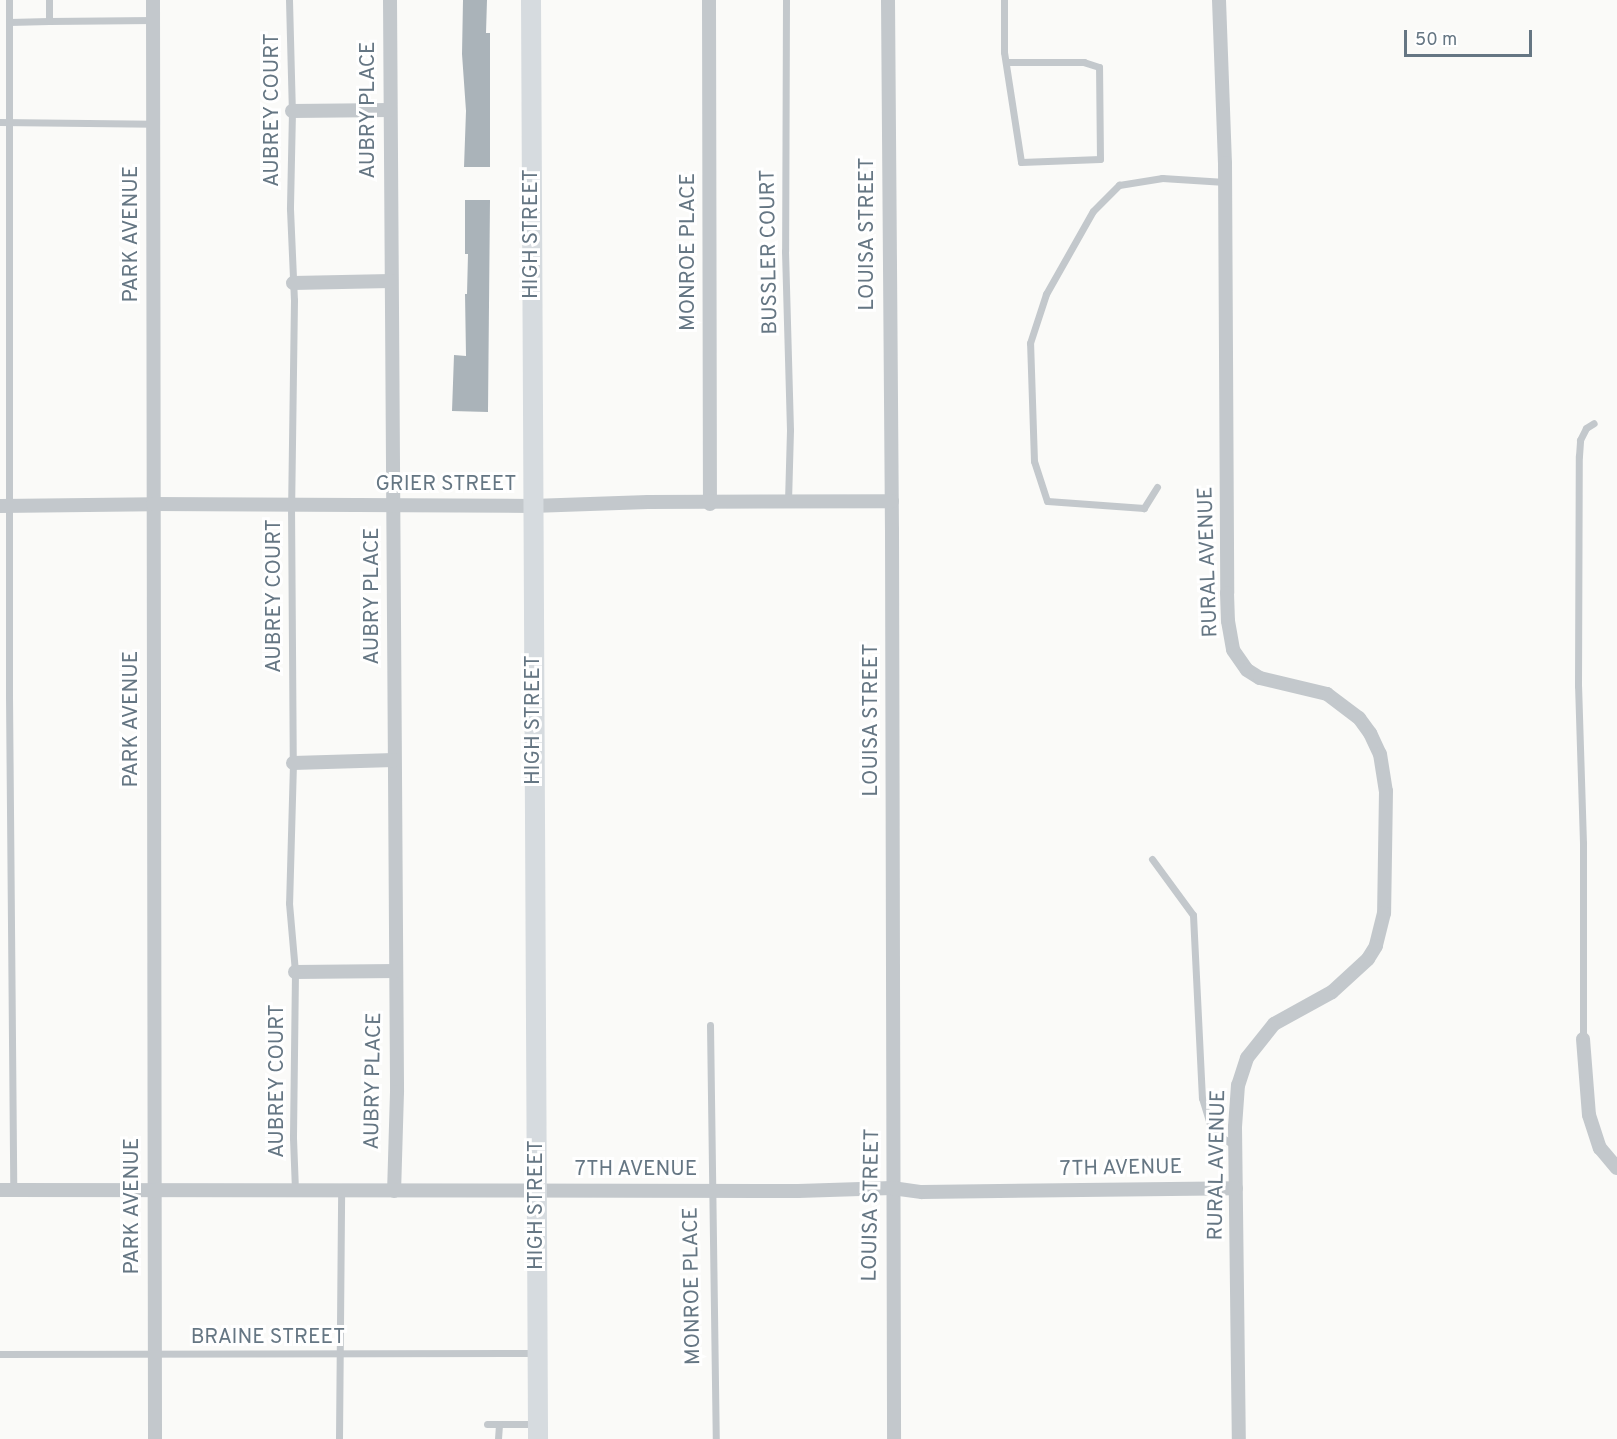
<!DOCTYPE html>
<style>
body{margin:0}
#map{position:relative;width:1617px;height:1439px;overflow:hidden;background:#fafaf8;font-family:Overpass,sans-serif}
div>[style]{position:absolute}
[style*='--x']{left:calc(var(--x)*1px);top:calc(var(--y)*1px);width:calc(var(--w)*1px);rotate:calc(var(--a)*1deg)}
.building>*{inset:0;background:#aab3b9}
.service>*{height:7px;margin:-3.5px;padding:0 3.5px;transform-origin:3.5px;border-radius:3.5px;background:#c3c8cc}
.minor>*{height:14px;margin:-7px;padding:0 7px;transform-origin:7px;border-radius:7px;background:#c3c8cc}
.secondary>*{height:20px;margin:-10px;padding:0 10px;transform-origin:10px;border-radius:10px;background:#d6dbdf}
span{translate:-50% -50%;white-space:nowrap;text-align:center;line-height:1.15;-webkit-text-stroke:6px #fff;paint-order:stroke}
.street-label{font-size:21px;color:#657683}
.scale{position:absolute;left:1404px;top:30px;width:128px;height:27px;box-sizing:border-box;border:3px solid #657683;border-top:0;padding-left:8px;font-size:18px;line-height:21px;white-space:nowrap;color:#657683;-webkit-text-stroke:4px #fff;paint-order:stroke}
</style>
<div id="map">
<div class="building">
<i style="clip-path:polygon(463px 0,487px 0,486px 33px,490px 33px,490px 167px,464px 167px,466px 111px,462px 54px)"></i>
<i style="clip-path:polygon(465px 200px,490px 200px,488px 412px,452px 411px,454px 355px,466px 356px,465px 294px,467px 294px,468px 254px,465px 254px)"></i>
</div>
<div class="service">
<i style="--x:9;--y:0;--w:696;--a:90"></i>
<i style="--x:9;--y:696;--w:494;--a:89.5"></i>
<i style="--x:49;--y:0;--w:21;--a:90"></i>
<i style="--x:49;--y:21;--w:104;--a:-0.6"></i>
<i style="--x:289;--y:0;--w:111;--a:88.5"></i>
<i style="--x:292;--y:111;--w:98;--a:91.2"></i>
<i style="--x:290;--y:209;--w:91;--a:87.5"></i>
<i style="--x:294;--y:300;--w:205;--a:90.8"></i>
<i style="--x:291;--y:505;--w:258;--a:89.6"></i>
<i style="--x:293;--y:763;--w:140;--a:91.6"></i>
<i style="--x:289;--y:903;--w:69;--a:85"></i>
<i style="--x:295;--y:972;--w:166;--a:90.7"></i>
<i style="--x:293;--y:1138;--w:53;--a:87.8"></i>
<i style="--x:786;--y:0;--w:251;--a:90.2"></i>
<i style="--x:785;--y:251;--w:179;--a:88.4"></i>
<i style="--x:790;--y:430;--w:71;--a:91.6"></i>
<i style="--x:1004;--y:0;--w:52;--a:90"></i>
<i style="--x:1004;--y:52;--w:111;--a:81.2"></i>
<i style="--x:1021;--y:162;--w:79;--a:-2.2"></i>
<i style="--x:1100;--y:159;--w:92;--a:-90.6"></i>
<i style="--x:1099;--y:67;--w:16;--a:-162"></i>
<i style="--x:1084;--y:62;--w:78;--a:180"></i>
<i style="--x:9;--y:22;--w:40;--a:-1.4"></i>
<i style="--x:0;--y:122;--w:153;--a:0.7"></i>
<i style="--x:1157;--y:487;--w:25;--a:122"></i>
<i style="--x:1144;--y:508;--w:97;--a:-175.9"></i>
<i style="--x:1047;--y:501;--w:42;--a:-108"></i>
<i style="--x:1034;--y:461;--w:118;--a:-91.9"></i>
<i style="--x:1030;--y:343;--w:52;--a:-71.9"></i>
<i style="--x:1046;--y:294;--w:95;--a:-60.5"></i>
<i style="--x:1093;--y:211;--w:37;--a:-45"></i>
<i style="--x:1119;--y:185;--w:44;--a:-9.2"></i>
<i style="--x:1162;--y:178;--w:63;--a:3.6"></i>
<i style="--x:1152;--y:859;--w:69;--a:53.8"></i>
<i style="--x:1193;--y:915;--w:183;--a:87.2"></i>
<i style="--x:1202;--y:1098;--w:34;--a:73"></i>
<i style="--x:1212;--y:1131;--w:27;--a:33"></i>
<i style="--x:710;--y:1025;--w:414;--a:89.2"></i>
<i style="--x:1583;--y:1039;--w:196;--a:-90"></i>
<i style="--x:1583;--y:843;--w:157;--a:-91.8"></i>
<i style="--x:1578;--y:686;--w:230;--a:-89.8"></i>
<i style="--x:1579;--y:456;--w:16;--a:-86"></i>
<i style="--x:1580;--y:440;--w:13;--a:-63"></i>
<i style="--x:1586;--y:428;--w:9;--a:-32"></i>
<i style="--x:0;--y:1354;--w:536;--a:-0.11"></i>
<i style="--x:487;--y:1424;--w:48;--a:0"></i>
<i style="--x:339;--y:1439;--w:248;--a:-89.5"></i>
<i style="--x:498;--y:1439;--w:15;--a:-86"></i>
</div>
<div class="minor">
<i style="--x:153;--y:0;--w:1439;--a:89.92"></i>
<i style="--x:390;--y:0;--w:1092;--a:89.63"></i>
<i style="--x:397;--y:1092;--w:99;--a:91.7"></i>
<i style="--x:709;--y:0;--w:504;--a:89.89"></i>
<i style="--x:888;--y:0;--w:530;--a:89.57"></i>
<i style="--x:892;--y:530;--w:909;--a:89.87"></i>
<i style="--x:1219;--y:0;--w:163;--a:87.9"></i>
<i style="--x:1225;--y:163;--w:430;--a:89.7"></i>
<i style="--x:1227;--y:593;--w:28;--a:88"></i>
<i style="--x:1228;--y:621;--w:29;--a:80"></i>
<i style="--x:1233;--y:650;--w:24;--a:55"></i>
<i style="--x:1247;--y:670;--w:15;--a:32"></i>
<i style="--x:1260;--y:678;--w:69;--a:13.4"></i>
<i style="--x:1327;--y:694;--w:40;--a:37"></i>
<i style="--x:1359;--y:718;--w:19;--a:54"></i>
<i style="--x:1370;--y:733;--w:23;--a:65"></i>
<i style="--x:1380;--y:754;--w:37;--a:81"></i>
<i style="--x:1386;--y:791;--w:122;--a:90.9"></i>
<i style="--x:1384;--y:913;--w:34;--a:104"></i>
<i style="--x:1376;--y:946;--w:15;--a:122"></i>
<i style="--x:1368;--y:959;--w:49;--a:137.5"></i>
<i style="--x:1332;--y:992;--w:66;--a:151.1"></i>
<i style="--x:1274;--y:1024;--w:43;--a:128.5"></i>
<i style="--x:1247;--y:1058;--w:28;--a:108"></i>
<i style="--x:1238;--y:1085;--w:42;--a:94.1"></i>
<i style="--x:1235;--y:1127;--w:312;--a:89.3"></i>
<i style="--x:292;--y:111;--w:98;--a:-0.6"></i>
<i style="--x:293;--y:283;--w:98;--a:-1.2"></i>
<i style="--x:0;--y:506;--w:153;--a:-0.7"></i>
<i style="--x:153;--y:504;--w:379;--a:0.3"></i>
<i style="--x:532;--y:506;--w:116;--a:-2"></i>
<i style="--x:648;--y:502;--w:244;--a:-0.2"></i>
<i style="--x:293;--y:763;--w:101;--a:-1.7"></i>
<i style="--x:295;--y:972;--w:101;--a:-0.6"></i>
<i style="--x:1583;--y:1039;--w:76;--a:85.5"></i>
<i style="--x:1589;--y:1115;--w:35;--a:72"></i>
<i style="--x:1600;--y:1148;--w:26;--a:50"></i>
<i style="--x:0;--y:1190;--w:798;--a:0.07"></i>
<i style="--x:798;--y:1191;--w:94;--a:-1.8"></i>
<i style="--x:892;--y:1188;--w:30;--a:8"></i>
<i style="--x:922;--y:1192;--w:314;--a:-0.7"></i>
</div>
<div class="secondary">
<i style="--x:531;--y:0;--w:1439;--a:89.72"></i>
</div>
<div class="street-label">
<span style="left:273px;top:110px;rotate:-90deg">AUBREY COURT</span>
<span style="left:369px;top:110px;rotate:-90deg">AUBRY PLACE</span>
<span style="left:132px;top:234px;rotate:-90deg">PARK AVENUE</span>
<span style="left:532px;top:234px;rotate:-90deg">HIGH STREET</span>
<span style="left:868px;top:234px;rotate:-90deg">LOUISA STREET</span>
<span style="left:689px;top:252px;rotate:-90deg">MONROE PLACE</span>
<span style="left:770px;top:252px;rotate:-91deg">BUSSLER COURT</span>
<span style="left:446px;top:485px">GRIER STREET</span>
<span style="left:1209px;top:562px;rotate:-92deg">RURAL AVENUE</span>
<span style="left:275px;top:596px;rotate:-90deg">AUBREY COURT</span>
<span style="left:373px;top:596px;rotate:-90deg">AUBRY PLACE</span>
<span style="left:132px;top:719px;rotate:-90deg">PARK AVENUE</span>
<span style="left:534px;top:720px;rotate:-90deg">HIGH STREET</span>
<span style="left:872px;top:720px;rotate:-90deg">LOUISA STREET</span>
<span style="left:278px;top:1081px;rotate:-90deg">AUBREY COURT</span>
<span style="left:374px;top:1081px;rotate:-89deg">AUBRY PLACE</span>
<span style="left:1218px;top:1165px;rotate:-89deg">RURAL AVENUE</span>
<span style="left:1121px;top:1169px;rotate:-1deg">7TH AVENUE</span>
<span style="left:636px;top:1170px">7TH AVENUE</span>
<span style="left:537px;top:1205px;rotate:-90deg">HIGH STREET</span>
<span style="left:872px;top:1205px;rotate:-89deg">LOUISA STREET</span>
<span style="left:133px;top:1206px;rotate:-90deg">PARK AVENUE</span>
<span style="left:693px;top:1286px;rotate:-91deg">MONROE PLACE</span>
<span style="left:268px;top:1338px">BRAINE STREET</span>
</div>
<div class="scale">50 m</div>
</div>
